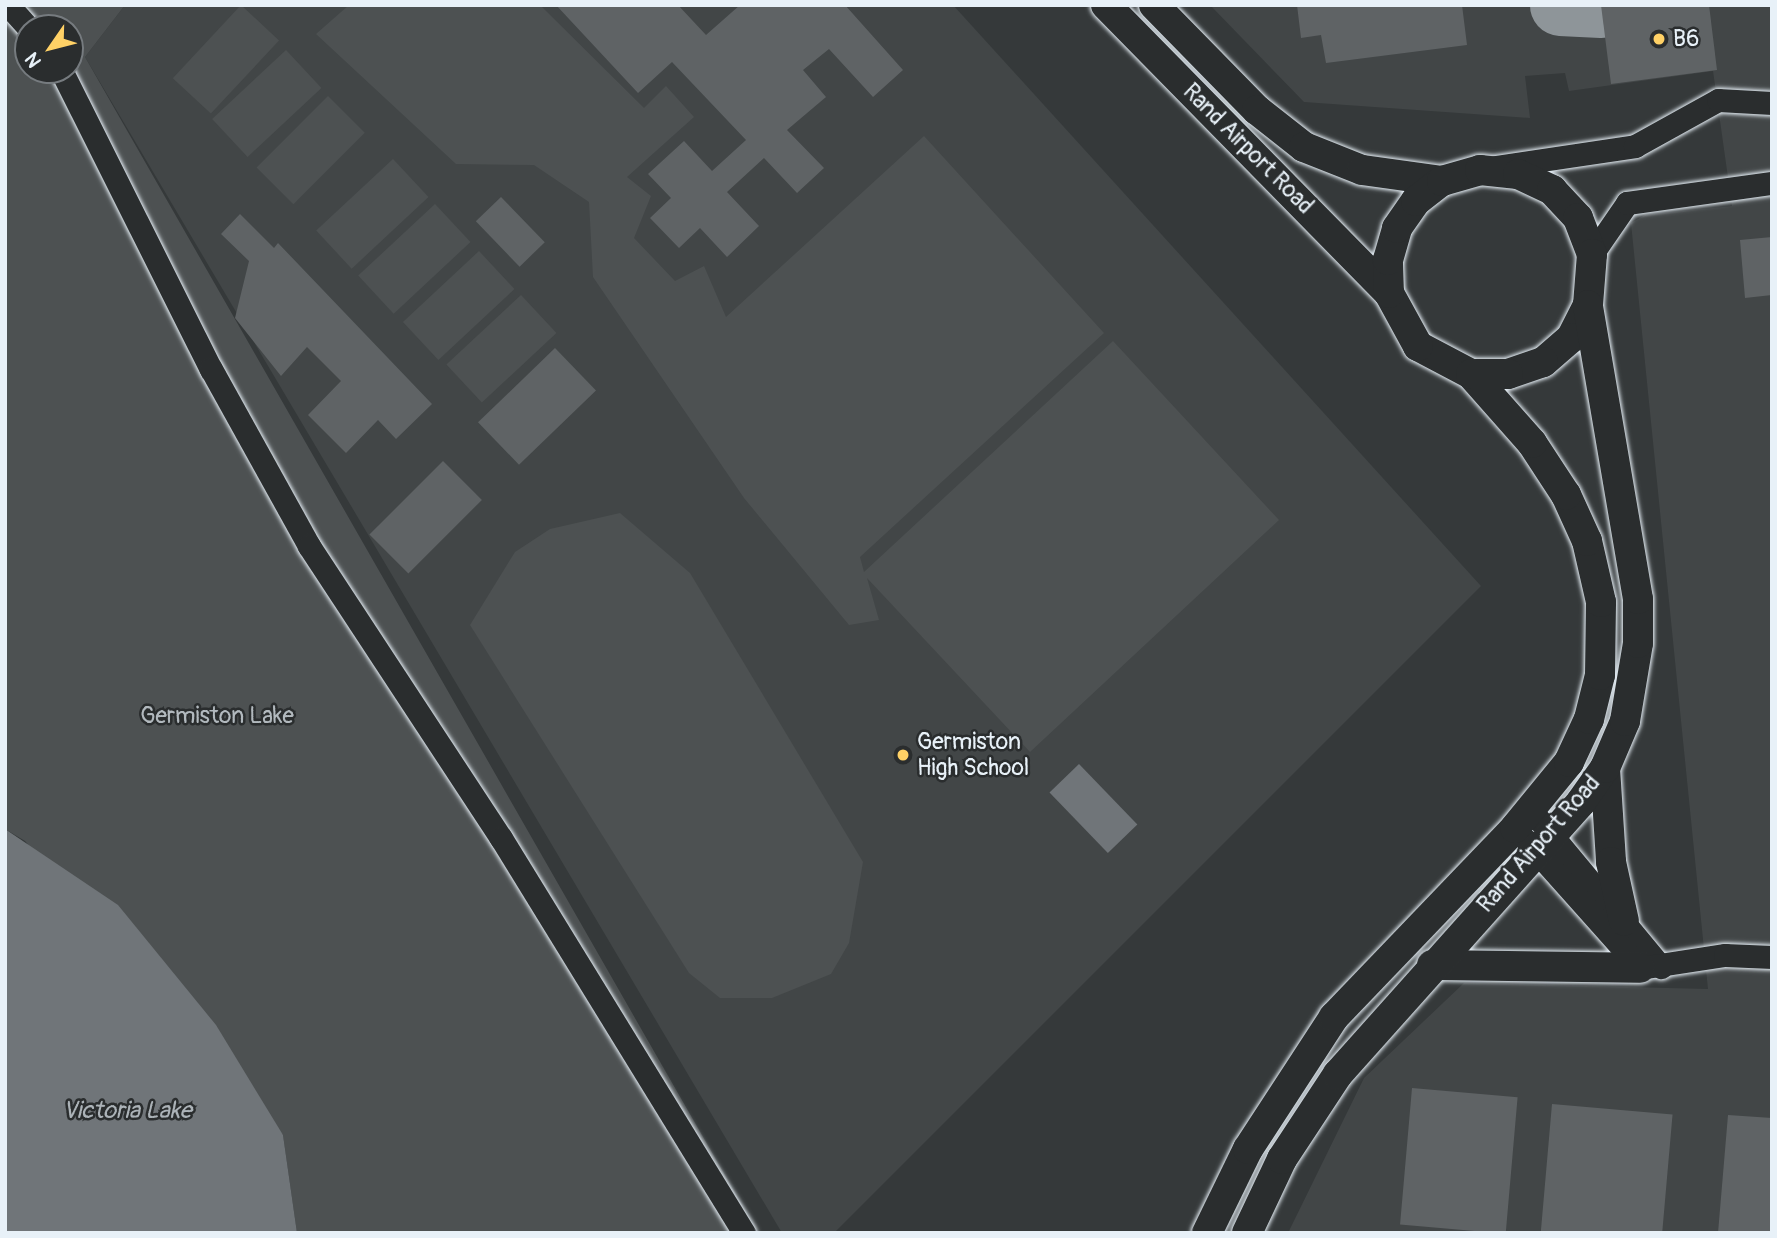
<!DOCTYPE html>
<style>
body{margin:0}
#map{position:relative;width:1777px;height:1238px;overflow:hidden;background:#35393a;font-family:Pangolin,sans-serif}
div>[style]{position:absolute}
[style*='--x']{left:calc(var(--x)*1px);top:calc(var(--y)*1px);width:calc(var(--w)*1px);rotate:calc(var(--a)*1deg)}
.built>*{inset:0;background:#424647}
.green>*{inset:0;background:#4d5152;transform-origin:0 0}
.water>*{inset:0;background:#707579;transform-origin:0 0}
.taxiway>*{height:61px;margin:-30.5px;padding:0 30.5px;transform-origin:30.5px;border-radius:30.5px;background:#8e9599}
.building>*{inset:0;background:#5f6365;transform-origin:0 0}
.roads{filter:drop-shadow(0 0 2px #e8f1f8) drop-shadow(0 0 2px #e8f1f8)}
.minor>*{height:23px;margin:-11.5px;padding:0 11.5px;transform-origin:11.5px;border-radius:11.5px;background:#2a2d2e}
.tertiary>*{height:30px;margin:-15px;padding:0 15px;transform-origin:15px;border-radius:15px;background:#2a2d2e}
.dots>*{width:19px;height:19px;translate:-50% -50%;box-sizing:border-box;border:4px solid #2a2d2e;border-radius:50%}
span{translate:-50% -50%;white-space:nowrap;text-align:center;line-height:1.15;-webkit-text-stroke:5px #2a2d2e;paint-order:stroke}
.poi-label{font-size:23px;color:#e8f1f8}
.left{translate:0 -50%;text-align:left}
.street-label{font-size:23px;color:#e8f1f8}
.park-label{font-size:23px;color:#b2b9be}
.water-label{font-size:24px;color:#acb3b8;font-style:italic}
.frame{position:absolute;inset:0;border:7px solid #e8f1f8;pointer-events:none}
.north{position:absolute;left:14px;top:14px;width:70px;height:70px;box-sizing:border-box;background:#2a2d2e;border:2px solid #767b7f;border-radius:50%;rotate:235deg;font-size:19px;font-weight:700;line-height:28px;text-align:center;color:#e8f1f8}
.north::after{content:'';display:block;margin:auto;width:24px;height:32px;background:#ffd166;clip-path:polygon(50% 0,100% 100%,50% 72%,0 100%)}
</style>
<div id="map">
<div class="built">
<i style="clip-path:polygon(125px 5px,953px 5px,1481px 586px,834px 1233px,782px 1233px,85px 57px)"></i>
<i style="clip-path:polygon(1210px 5px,1772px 5px,1772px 1233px,1288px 1233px,1364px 1078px,1464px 983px,1708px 989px,1631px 223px,1645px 215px,1732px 206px,1713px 71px,1569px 91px,1565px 73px,1525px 76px,1530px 118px,1304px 102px)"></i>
</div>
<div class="green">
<i style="clip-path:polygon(evenodd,5px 5px,125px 5px,85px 57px,758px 1233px,297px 1233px,283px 1135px,25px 841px,5px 829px,5px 5px,28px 28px,70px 28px,70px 70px,28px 70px,28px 28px)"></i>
<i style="left:241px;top:5px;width:52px;height:100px;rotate:43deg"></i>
<i style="clip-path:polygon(349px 5px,540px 5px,644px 108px,666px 86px,694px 117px,627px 177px,651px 196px,634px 238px,675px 281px,704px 266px,726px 317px,924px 136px,1104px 333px,860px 557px,864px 572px,1113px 341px,1279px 520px,1030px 752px,867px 578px,879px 620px,849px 625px,744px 498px,593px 277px,589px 202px,534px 165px,456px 164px,316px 34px)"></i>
<i style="left:286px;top:50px;width:52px;height:101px;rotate:47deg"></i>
<i style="left:328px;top:96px;width:52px;height:101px;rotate:45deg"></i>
<i style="left:393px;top:159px;width:52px;height:105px;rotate:47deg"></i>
<i style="left:435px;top:204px;width:52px;height:105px;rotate:47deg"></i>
<i style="left:479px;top:251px;width:52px;height:104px;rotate:47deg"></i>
<i style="left:521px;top:295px;width:52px;height:102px;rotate:47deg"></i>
<i style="clip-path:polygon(620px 513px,690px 573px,863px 862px,849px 943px,831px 974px,772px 998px,720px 998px,689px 973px,470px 625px,515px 552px,550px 529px)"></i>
</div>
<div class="water">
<i style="left:1079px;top:764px;width:84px;height:41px;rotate:46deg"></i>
<i style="clip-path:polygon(5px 829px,118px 905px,216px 1025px,283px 1135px,297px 1233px,5px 1233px)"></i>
</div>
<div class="taxiway">
<i style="--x:1560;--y:5;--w:41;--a:2.8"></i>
</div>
<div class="building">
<i style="clip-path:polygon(556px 5px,678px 5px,706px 35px,740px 5px,845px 5px,903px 70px,873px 97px,829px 49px,803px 70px,826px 97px,787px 130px,824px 168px,797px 193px,764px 158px,727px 192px,759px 226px,727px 257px,700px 228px,679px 248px,650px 218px,671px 198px,648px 174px,684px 141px,712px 171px,746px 140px,672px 62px,638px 93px)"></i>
<i style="clip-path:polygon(1297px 5px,1462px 5px,1467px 45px,1326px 63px,1321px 35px,1301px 38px)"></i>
<i style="clip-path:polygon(1601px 5px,1709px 5px,1717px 70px,1611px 84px)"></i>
<i style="left:501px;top:197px;width:63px;height:35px;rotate:46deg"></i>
<i style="clip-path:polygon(240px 214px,274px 248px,278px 243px,432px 404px,396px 439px,378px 420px,346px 453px,308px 415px,341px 381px,307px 347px,281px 376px,235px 318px,249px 261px,221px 234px)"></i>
<i style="clip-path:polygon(1772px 237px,1772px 295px,1745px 298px,1740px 240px)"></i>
<i style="left:555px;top:348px;width:59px;height:107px;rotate:46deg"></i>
<i style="left:443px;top:461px;width:55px;height:104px;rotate:45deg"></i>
<i style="left:1412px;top:1088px;width:106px;height:137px;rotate:5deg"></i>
<i style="left:1552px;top:1104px;width:121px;height:128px;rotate:5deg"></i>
<i style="clip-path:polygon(1728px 1115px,1772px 1118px,1772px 1233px,1718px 1233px)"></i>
</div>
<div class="roads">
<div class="minor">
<i style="--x:8;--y:5;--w:31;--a:48"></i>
<i style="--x:61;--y:70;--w:335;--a:63.4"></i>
<i style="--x:211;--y:369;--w:202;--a:61"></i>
<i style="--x:309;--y:546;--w:349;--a:56.7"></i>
<i style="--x:501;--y:838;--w:464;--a:58.4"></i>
<i style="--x:1495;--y:167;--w:142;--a:-8.5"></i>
<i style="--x:1635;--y:146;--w:95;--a:-29"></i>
<i style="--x:1718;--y:100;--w:54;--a:3.2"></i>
<i style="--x:1592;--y:254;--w:62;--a:-55.5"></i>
<i style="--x:1627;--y:203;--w:146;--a:-7.9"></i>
<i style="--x:1531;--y:810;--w:204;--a:50.4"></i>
<i style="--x:1527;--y:841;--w:170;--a:48.3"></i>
<i style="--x:1640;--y:968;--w:86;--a:-8.7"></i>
<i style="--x:1725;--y:955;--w:47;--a:2.4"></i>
</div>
<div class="tertiary">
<i style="--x:1106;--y:5;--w:404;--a:45.5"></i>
<i style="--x:1154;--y:5;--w:147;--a:45.6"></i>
<i style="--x:1257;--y:110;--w:60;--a:38.2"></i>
<i style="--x:1304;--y:147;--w:62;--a:21.6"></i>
<i style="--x:1362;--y:170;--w:81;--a:7.8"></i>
<i style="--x:1605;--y:768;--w:94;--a:86.3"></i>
<i style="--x:1611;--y:862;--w:60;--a:77.6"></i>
<i style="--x:1432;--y:965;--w:208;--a:0.8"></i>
<i style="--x:1207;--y:1233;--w:93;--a:-64"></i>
<i style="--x:1248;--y:1149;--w:158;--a:-56.9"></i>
<i style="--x:1334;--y:1017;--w:262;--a:-46.2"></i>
<i style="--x:1515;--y:828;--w:85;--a:-50.7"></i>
<i style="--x:1569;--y:762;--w:47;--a:-65.1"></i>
<i style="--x:1589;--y:719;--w:45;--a:-76"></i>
<i style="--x:1600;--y:675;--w:73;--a:-89.2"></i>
<i style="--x:1601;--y:602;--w:63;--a:-102.9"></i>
<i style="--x:1587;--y:541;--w:51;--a:-114.5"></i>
<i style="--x:1566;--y:495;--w:62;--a:-123.2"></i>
<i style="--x:1532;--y:443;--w:92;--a:-131.5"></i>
<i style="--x:1471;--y:374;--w:60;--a:-152.2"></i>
<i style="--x:1418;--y:346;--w:60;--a:-118.7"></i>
<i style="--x:1389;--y:293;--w:33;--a:-92"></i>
<i style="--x:1388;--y:260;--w:33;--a:-74"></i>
<i style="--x:1397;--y:228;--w:33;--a:-55"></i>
<i style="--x:1416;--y:201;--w:33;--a:-38"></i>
<i style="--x:1442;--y:181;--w:40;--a:-16"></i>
<i style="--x:1480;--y:170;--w:38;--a:6"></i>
<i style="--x:1518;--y:174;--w:38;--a:25"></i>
<i style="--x:1552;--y:190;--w:38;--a:47"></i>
<i style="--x:1578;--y:218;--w:39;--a:69"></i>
<i style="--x:1592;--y:254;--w:51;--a:94.5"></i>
<i style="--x:1588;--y:305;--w:37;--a:117"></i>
<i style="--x:1571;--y:338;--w:37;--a:139"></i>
<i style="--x:1543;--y:362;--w:37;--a:161"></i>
<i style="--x:1508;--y:374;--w:37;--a:180"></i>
<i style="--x:1247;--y:1233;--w:82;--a:-64.7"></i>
<i style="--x:1282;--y:1159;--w:102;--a:-56.6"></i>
<i style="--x:1338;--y:1074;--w:365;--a:-48.2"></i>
<i style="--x:1581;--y:802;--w:42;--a:-54.8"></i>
<i style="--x:1605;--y:768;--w:51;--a:-66.9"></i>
<i style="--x:1625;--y:721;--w:79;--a:-80.5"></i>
<i style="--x:1638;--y:643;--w:44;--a:-90"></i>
<i style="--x:1638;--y:599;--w:298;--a:-99.7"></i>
</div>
</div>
<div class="dots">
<i style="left:1659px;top:39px;background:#ffd166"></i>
<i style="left:903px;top:755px;background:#ffd166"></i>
</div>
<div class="poi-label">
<span class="left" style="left:1673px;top:39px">B6</span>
<span class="left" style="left:917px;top:755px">Germiston<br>High School</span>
</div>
<div class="street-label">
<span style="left:1248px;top:149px;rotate:45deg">Rand Airport Road</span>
<span style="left:1539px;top:844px;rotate:-49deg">Rand Airport Road</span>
</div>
<div class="park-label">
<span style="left:217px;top:716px">Germiston Lake</span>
</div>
<div class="water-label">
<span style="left:127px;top:1111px">Victoria Lake</span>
</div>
<div class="frame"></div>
<div class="north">N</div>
</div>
